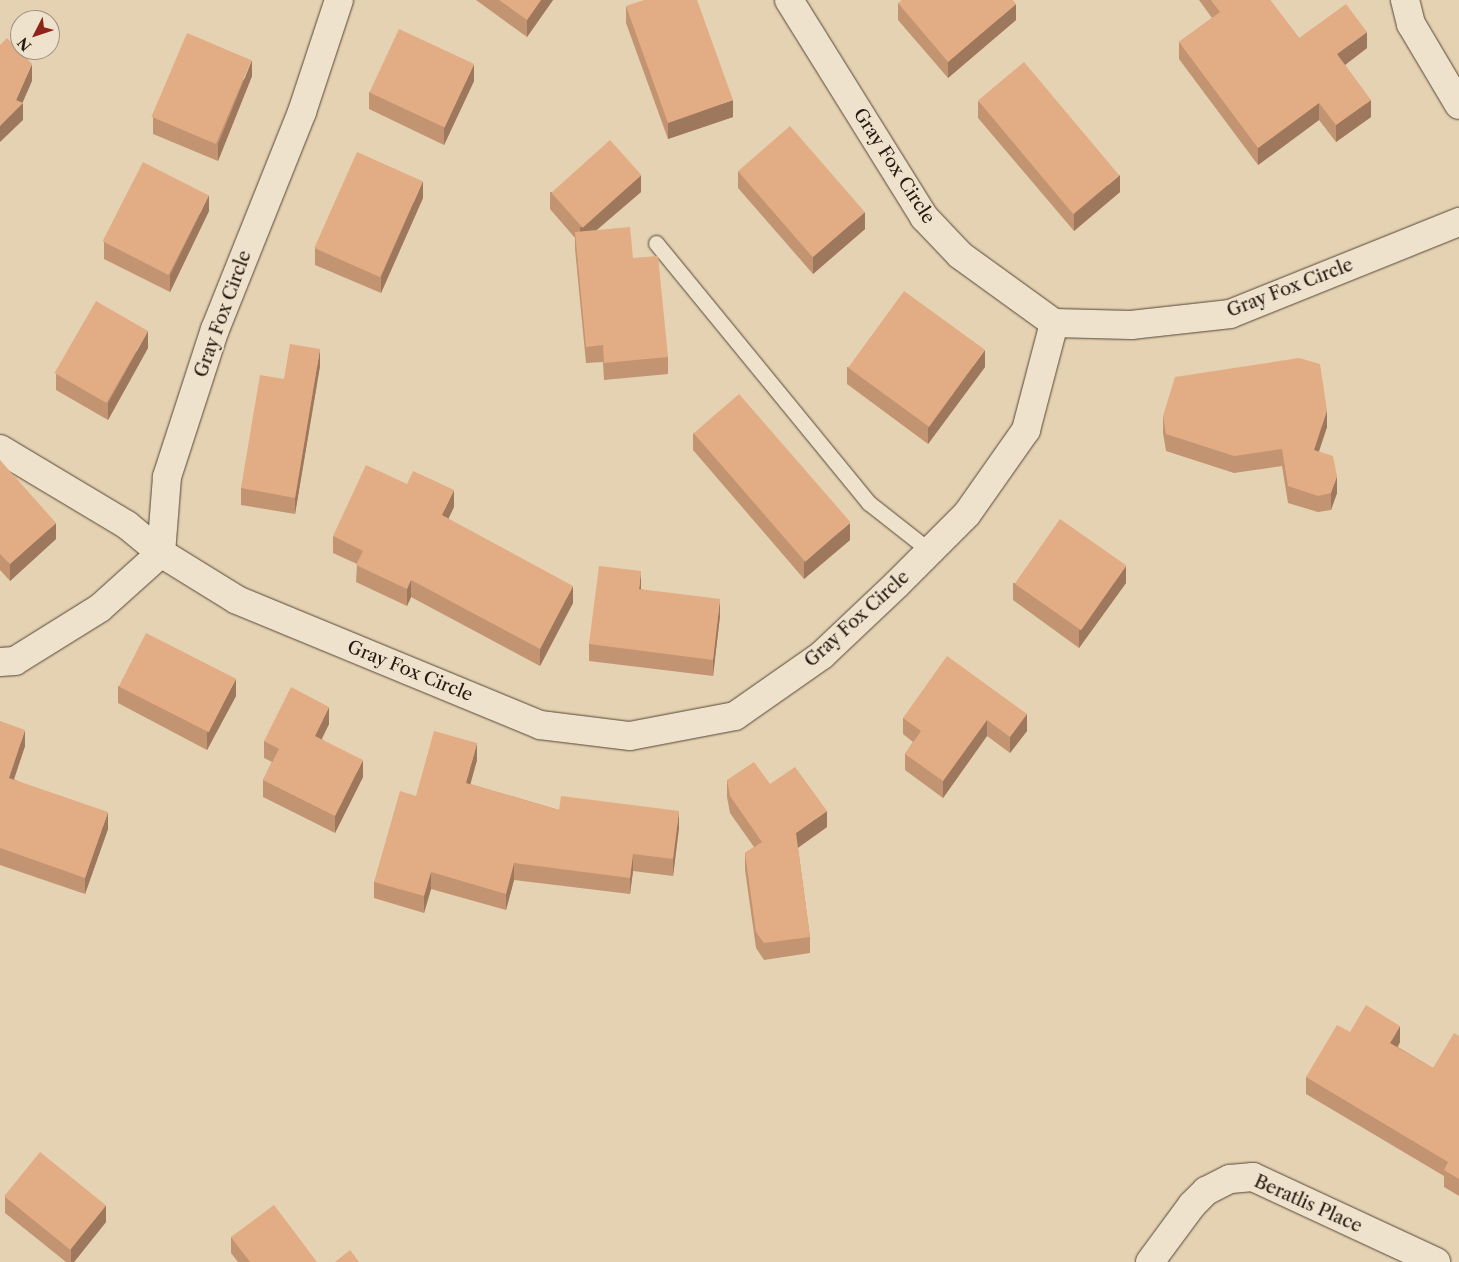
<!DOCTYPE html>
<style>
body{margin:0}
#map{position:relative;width:1459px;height:1262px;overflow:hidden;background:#e5d2b2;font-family:"Libre Caslon Text",serif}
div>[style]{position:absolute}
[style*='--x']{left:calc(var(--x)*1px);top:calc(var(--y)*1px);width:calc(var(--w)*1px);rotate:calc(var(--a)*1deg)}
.roads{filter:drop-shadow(0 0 1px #554638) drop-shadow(0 0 1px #554638)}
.lane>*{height:15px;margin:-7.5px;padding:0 7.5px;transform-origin:7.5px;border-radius:7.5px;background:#eee2cd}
.street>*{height:28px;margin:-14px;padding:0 14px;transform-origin:14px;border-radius:14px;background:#eee2cd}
.wall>*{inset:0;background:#c29472}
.shaded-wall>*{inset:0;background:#9e785c}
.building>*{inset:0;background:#e2ac84;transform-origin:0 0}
span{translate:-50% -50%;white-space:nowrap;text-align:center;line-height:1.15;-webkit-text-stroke:4px #eee2cd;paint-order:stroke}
.street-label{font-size:18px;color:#25180f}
.north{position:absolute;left:10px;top:10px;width:50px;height:50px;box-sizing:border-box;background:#eee2cd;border:1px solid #9e9181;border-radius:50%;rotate:229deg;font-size:14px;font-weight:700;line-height:20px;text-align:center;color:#25180f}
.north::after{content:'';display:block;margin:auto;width:18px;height:22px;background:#8f2418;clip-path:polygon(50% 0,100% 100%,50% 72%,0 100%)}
</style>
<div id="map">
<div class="roads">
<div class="lane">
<i style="--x:656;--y:243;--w:336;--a:50.7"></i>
<i style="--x:869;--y:503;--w:78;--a:38.2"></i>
</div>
<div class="street">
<i style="--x:339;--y:0;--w:118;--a:108.3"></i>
<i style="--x:302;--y:112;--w:234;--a:111.8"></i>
<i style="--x:215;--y:329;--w:156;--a:108"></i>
<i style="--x:167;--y:477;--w:76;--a:94.5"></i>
<i style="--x:161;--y:553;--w:89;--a:31.7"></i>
<i style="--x:237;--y:600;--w:328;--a:22.4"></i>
<i style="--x:540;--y:725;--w:91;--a:7"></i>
<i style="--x:630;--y:736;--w:107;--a:-10.8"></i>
<i style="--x:735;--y:716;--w:106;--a:-35"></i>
<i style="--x:822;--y:655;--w:103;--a:-43.4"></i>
<i style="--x:897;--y:584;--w:99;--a:-45"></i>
<i style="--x:967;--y:514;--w:103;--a:-54.9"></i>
<i style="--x:1026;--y:430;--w:111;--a:-75.3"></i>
<i style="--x:789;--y:0;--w:256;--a:58.1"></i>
<i style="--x:924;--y:217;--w:52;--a:46.5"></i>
<i style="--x:960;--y:255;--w:116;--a:35.9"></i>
<i style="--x:1054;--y:323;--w:77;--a:1.5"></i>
<i style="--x:1131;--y:325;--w:100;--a:-6.3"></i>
<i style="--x:1230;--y:314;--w:247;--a:-21.9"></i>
<i style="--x:1405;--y:0;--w:25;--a:76"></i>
<i style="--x:1411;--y:24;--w:94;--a:59.3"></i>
<i style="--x:0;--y:449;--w:148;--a:30.9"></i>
<i style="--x:127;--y:525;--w:44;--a:39.5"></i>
<i style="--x:161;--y:553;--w:82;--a:138"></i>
<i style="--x:100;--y:608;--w:100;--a:148.1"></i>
<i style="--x:15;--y:661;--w:15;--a:176"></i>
<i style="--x:1150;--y:1262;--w:71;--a:-53.6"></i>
<i style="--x:1192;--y:1205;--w:20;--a:-45"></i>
<i style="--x:1206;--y:1191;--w:27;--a:-27"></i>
<i style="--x:1230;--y:1179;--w:23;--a:-5"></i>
<i style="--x:1253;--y:1177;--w:202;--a:24.9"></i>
</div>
</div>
<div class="wall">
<i style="clip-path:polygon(476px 0,553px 0,527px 37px)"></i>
<i style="clip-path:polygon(1199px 0,1270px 0,1299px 38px,1367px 48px,1345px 65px,1371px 117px,1336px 142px,1319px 120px,1258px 165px,1179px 59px,1179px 42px,1212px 18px)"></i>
<i style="clip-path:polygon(898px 3px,1016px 20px,948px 78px,898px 20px)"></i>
<i style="clip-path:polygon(626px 6px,733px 117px,668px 139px,626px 23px)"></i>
<i style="clip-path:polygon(252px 76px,218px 161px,153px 134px,153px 117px)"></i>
<i style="clip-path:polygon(474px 81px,444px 145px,369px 109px,369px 92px)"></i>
<i style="clip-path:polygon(978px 101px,1120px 192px,1074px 231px,978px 118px)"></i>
<i style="clip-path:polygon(738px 171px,865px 229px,813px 274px,738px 188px)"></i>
<i style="clip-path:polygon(550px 192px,641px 192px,597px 230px,633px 258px,668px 357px,668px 374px,604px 380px,603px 362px,586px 363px,575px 249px,575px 238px,550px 209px)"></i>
<i style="clip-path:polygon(423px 198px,381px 293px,315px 265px,315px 248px)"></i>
<i style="clip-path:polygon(209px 211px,170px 292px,104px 259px,104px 242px)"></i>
<i style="clip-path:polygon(148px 348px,108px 420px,56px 390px,56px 374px)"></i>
<i style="clip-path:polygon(320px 366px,295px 514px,241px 505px,241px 488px,284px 379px)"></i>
<i style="clip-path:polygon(847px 367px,985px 367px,928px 444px,847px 384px)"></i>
<i style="clip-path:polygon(1163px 416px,1327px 427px,1319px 451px,1337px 493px,1331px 510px,1318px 512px,1288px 503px,1282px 466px,1234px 473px,1166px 451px,1163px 433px)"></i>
<i style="clip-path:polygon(693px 433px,850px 540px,804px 579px,693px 450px)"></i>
<i style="clip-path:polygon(0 460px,56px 539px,10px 581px,0 570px)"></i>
<i style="clip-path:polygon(454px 507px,448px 519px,573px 603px,540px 666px,411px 597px,407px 606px,356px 582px,357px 564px,333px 553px,333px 536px)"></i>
<i style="clip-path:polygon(1013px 583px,1126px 583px,1079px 648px,1013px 600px)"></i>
<i style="clip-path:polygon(641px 589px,720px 616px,713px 676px,589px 661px,589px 644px)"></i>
<i style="clip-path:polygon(118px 686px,236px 696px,207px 750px,118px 703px)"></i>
<i style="clip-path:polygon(1027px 714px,1027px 731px,1010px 753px,987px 736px,943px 798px,905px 770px,905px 754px,913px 742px,903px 734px,903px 718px)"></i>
<i style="clip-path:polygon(0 721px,25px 746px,14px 779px,108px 829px,85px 894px,0 865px)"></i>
<i style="clip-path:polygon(329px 724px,322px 739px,363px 777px,335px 833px,263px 797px,263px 780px,272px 762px,264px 758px,264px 741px)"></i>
<i style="clip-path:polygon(477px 760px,470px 784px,559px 810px,679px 828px,673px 876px,633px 871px,630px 894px,514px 880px,506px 910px,431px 889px,424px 913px,374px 898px,374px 882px,416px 796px)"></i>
<i style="clip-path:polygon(727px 780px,770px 784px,827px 827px,798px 848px,810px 937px,810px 953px,764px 960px,756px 948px,745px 870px,745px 853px,754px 847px,730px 813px,727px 797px)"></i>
<i style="clip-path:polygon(1350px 1032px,1400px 1042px,1398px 1047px,1433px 1068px,1459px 1036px,1459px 1196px,1444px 1187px,1444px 1176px,1306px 1094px,1306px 1077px)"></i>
<i style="clip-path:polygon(5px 1197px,106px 1222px,74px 1262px,66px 1262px,5px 1213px)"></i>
<i style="clip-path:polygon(231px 1237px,317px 1262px,238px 1262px,231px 1253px)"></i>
</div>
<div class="shaded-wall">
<i style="clip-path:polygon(541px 0,553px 0,527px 37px,527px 20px)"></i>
<i style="clip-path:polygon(1016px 4px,1016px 20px,948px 78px,948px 62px)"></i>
<i style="clip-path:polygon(1367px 32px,1367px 48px,1337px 71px,1337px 54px)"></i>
<i style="clip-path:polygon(252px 60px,252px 76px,218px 161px,218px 144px)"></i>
<i style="clip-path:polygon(32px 64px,32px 81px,22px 104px,23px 103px,23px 120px,0 142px,0 126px,16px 100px)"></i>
<i style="clip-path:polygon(474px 64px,474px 81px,444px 145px,444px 128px)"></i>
<i style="clip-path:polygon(733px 100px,733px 117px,668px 139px,668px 123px)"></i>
<i style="clip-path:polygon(1371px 100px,1371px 117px,1336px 142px,1336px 125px)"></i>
<i style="clip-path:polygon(1319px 103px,1319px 120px,1258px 165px,1258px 148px)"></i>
<i style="clip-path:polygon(641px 175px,641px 192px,580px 244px,580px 228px)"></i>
<i style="clip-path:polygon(1120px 175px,1120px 192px,1074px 231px,1074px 214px)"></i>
<i style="clip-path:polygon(423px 181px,423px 198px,381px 293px,381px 277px)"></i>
<i style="clip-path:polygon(209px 195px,209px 211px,170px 292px,170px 275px)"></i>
<i style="clip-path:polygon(865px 212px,865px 229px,813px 274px,813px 257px)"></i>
<i style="clip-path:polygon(148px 331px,148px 348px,108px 420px,108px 403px)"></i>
<i style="clip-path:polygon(320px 349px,320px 366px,295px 514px,295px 498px)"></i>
<i style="clip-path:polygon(985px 350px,985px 367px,928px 444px,928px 428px)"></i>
<i style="clip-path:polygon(1327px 410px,1327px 427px,1314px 466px,1314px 450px)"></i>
<i style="clip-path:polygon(1337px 476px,1337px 493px,1331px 510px,1331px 493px)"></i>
<i style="clip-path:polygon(454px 490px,454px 507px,442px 532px,442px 515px)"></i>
<i style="clip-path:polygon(56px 523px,56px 539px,10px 581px,10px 564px)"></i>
<i style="clip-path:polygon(850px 523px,850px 540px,804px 579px,804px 562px)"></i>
<i style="clip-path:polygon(1126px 566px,1126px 583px,1079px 648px,1079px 631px)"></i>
<i style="clip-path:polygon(641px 571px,641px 588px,639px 605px,639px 589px)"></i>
<i style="clip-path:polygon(411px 580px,411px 597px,407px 606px,407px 589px)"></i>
<i style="clip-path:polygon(573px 586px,573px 603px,540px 666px,540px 649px)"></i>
<i style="clip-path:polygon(720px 599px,720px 616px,713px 676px,713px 660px)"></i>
<i style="clip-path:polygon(236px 679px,236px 696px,207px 750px,207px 733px)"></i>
<i style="clip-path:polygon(329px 707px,329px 724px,315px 752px,315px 736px)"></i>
<i style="clip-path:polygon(1027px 714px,1027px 731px,1010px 753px,1010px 737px)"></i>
<i style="clip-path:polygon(987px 720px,987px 736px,943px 798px,943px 781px)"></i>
<i style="clip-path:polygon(25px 730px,25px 746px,9px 794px,9px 778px)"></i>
<i style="clip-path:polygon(477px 743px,477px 760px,466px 800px,466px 783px)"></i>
<i style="clip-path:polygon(363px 760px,363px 777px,335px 833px,335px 816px)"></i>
<i style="clip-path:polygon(679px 811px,679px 828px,673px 876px,673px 859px)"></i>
<i style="clip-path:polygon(827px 811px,827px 827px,796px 849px,796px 833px)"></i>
<i style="clip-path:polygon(108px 812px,108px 829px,85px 894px,85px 878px)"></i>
<i style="clip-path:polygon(633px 854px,633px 871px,630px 894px,630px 878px)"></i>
<i style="clip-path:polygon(514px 863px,514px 880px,506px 910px,506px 894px)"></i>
<i style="clip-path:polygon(431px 872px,431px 889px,424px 913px,424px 896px)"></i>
<i style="clip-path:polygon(1400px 1026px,1400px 1042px,1390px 1059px,1390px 1043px)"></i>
<i style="clip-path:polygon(106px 1205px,106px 1222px,74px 1262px,71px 1262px,71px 1249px)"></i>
</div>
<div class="building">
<i style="clip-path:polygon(499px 0,541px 0,527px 20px)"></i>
<i style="clip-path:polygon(644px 0,697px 0,733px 100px,668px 123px,626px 6px)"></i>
<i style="clip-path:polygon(902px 0,1013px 0,1016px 4px,948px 62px,898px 3px)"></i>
<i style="clip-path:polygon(1211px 0,1270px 0,1299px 38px,1346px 4px,1367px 32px,1337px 54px,1371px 100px,1336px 125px,1319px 103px,1258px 148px,1179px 42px,1220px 12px)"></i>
<i style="left:399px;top:29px;width:83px;height:70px;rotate:25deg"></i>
<i style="left:187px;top:33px;width:70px;height:91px;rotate:23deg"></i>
<i style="clip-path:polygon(7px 38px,32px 64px,16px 100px,23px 103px,0 126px,0 45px)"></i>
<i style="left:1024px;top:62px;width:148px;height:60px;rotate:50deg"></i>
<i style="left:790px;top:126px;width:114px;height:69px;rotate:49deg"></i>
<i style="left:610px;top:140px;width:47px;height:79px;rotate:48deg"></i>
<i style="left:357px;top:152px;width:72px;height:105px;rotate:24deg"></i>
<i style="left:143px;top:162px;width:74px;height:89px;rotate:27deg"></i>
<i style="clip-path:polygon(630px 227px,633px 258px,658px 256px,668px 357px,604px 363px,603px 345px,586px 347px,575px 232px)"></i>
<i style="left:904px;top:291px;width:100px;height:95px;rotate:36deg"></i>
<i style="left:96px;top:301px;width:60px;height:83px;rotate:30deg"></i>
<i style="clip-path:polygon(290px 344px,320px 349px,295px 498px,241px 488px,260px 375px,284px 379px)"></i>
<i style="clip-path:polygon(1299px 358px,1320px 364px,1327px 410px,1314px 450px,1333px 456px,1337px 476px,1331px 493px,1318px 496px,1288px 486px,1282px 449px,1234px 456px,1166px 434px,1163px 416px,1175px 377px)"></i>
<i style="left:739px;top:394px;width:170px;height:60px;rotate:49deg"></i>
<i style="clip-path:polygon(0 460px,56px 523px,10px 564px,0 554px)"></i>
<i style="clip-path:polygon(366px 465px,407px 484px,413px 471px,454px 490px,442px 515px,573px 586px,540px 649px,411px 580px,407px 589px,356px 565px,363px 551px,333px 536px)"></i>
<i style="left:1060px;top:519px;width:81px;height:79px;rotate:35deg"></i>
<i style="clip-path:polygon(599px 566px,641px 571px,639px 589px,720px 599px,713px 660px,589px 644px)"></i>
<i style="left:146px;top:633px;width:101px;height:60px;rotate:27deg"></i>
<i style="clip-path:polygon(947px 656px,1027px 714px,1010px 737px,987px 720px,943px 781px,905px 754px,921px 731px,903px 718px)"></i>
<i style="clip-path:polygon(291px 687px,329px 707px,315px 736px,363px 760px,335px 816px,263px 780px,279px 749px,264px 741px)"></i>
<i style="clip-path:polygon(0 721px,25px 730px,9px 778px,108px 812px,85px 878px,0 848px)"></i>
<i style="clip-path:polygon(434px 731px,477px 743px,466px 783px,559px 810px,561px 796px,679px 811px,673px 859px,633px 854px,630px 878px,514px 863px,506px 894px,431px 872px,424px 896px,374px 882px,400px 791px,416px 796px)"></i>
<i style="clip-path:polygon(754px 762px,770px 784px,795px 767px,827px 811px,796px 833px,810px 937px,764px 943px,756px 932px,745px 853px,762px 842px,730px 796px,727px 780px)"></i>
<i style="clip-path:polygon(1366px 1005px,1400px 1026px,1390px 1043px,1433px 1068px,1454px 1033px,1459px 1036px,1459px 1179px,1444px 1170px,1448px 1162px,1306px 1077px,1337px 1025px,1350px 1032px)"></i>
<i style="left:40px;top:1152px;width:85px;height:57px;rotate:39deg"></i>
<i style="clip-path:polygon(274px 1205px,317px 1262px,250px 1262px,231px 1237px)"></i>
<i style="clip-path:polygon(350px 1250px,359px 1262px,335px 1262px)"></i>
</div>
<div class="street-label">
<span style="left:894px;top:166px;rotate:57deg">Gray Fox Circle</span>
<span style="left:1290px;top:288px;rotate:-21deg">Gray Fox Circle</span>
<span style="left:223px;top:314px;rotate:-70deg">Gray Fox Circle</span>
<span style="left:857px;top:619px;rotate:-42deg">Gray Fox Circle</span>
<span style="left:410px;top:671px;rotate:22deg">Gray Fox Circle</span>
<span style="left:1308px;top:1204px;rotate:24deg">Beratlis Place</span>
</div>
<div class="north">N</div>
</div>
